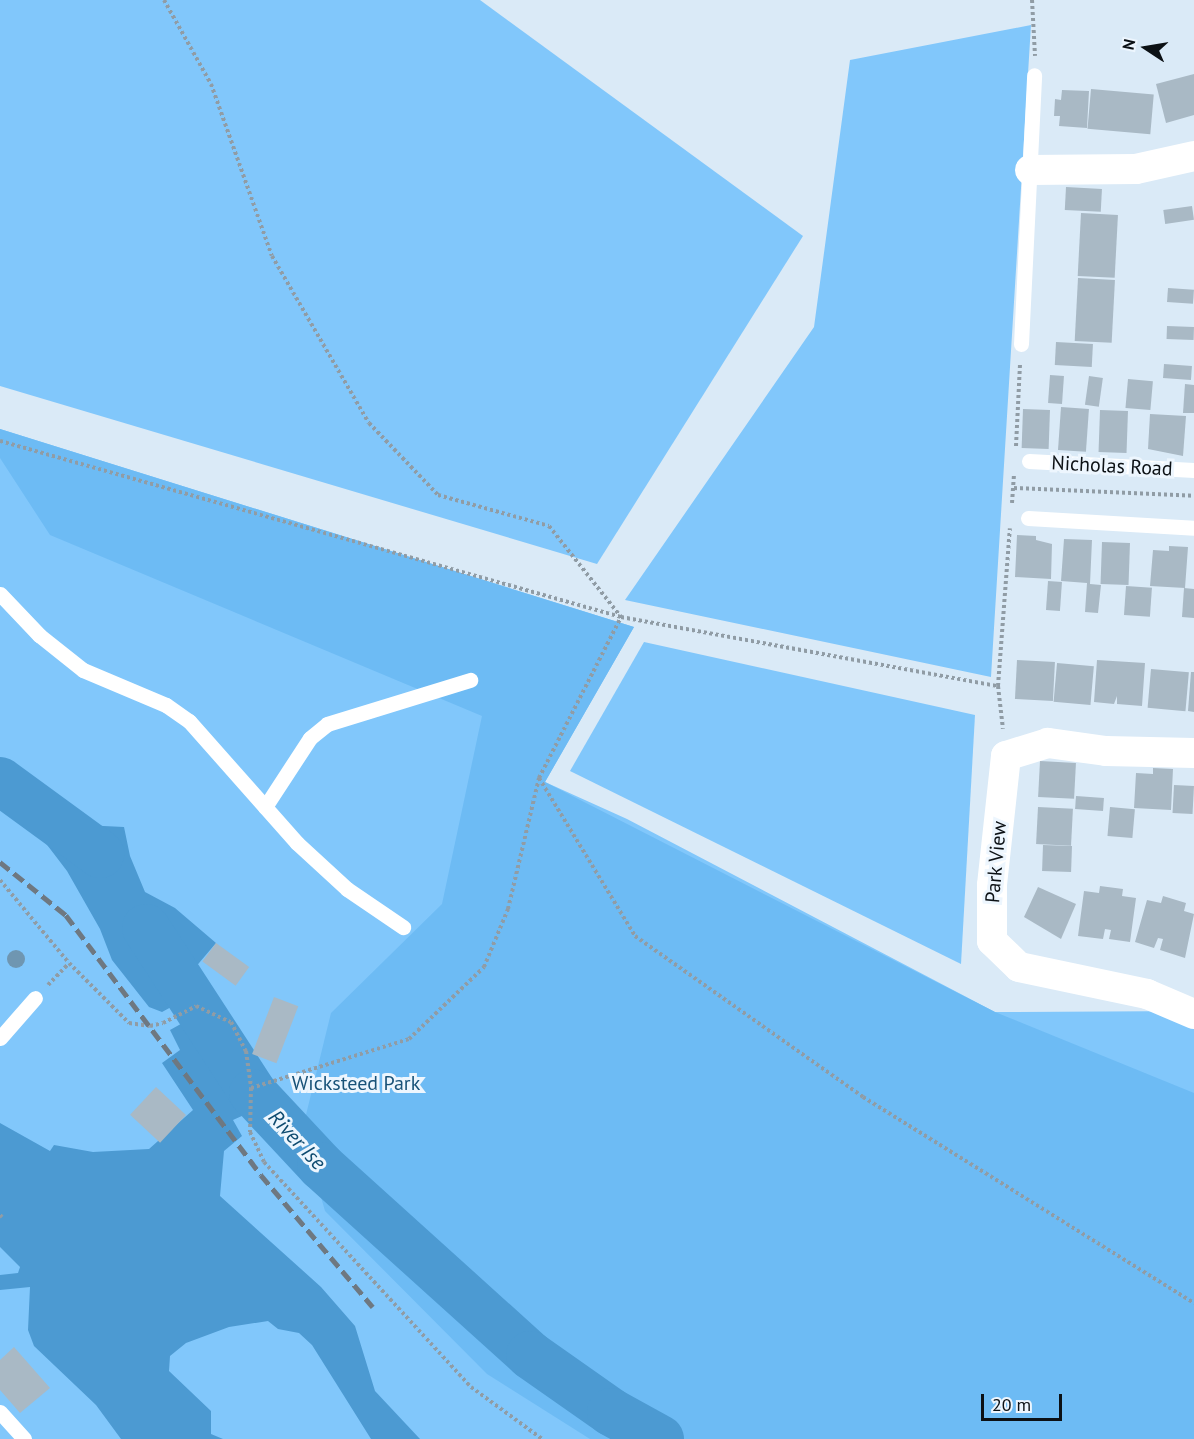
<!DOCTYPE html>
<style>
body{margin:0}
#map{position:relative;width:1194px;height:1439px;overflow:hidden;background:#daeaf7;font-family:"PT Sans",sans-serif}
div>[style]{position:absolute}
[style*='--x']{left:calc(var(--x)*1px);top:calc(var(--y)*1px);width:calc(var(--w)*1px);rotate:calc(var(--a)*1deg)}
.green>*{inset:0;background:#81c7fb}
.forest>*{inset:0;background:#6dbbf4}
.water>*{inset:0;background:#4c9ad2}
.river>*{height:48px;margin:-24px;padding:0 24px;transform-origin:24px;border-radius:24px;background:#4c9ad2}
.building>*{inset:0;background:#a9b9c5;transform-origin:0 0}
.path>*{height:4px;margin-top:-2px;transform-origin:0;background:repeating-linear-gradient(90deg,#909ca5 0 3px,transparent 0 6px)}
.lane>*{height:15px;margin:-7.5px;padding:0 7.5px;transform-origin:7.5px;border-radius:7.5px;background:#fff}
.street>*{height:30px;margin:-15px;padding:0 15px;transform-origin:15px;border-radius:15px;background:#fff}
.rail>*{height:4.5px;margin-top:-2.25px;transform-origin:0;background:repeating-linear-gradient(90deg,#6e7881 0 12px,transparent 0 18px)}
.trees>*{width:18px;height:18px;margin:-9px;border-radius:50%;background:#6f96b1}
span{translate:-50% -50%;white-space:nowrap;text-align:center;line-height:1.15;-webkit-text-stroke:6px #edf6fe;paint-order:stroke}
.street-label{font-size:20px;color:#0c1115}
.park-label{font-size:20px;color:#185278}
.water-label{font-size:21px;color:#0e4b70;font-style:italic}
.north{position:absolute;left:1116px;top:18px;width:60px;height:60px;-webkit-text-stroke:4px #edf6fe;paint-order:stroke;rotate:282deg;font-size:16px;font-weight:700;line-height:24px;text-align:center;color:#0c1115}
.north::after{content:'';display:block;margin:auto;width:21px;height:27px;background:#0c1115;clip-path:polygon(50% 0,100% 100%,50% 72%,0 100%)}
.scale{position:absolute;left:981px;top:1394px;width:81px;height:27px;box-sizing:border-box;border:3px solid #0c1115;border-top:0;padding-left:8px;font-size:18px;line-height:21px;white-space:nowrap;color:#0c1115;-webkit-text-stroke:4px #edf6fe;paint-order:stroke}
</style>
<div id="map">
<div class="green">
<i style="clip-path:polygon(0 0,480px 0,803px 236px,597px 564px,0 386px)"></i>
<i style="clip-path:polygon(1031px 25px,991px 677px,625px 600px,814px 327px,850px 60px)"></i>
<i style="clip-path:polygon(0 429px,634px 627px,545px 782px,627px 819px,995px 1012px,1194px 1011px,1194px 1439px,0 1439px)"></i>
<i style="clip-path:polygon(644px 642px,975px 715px,961px 964px,570px 771px)"></i>
</div>
<div class="forest">
<i style="clip-path:polygon(0 429px,634px 627px,545px 782px,995px 1012px,1194px 1093px,1194px 1439px,590px 1439px,487px 1374px,325px 1211px,302px 1131px,331px 1013px,442px 904px,482px 716px,50px 535px,0 458px)"></i>
</div>
<div class="water">
<i style="clip-path:polygon(50px 811px,83px 825px,124px 827px,130px 856px,145px 892px,175px 908px,216px 943px,177px 989px,184px 1000px,162px 1012px,149px 1007px,112px 960px,100px 929px,67px 871px,38px 833px)"></i>
<i style="clip-path:polygon(197px 1015px,214px 1030px,233px 1057px,231px 1074px,244px 1098px,244px 1115px,233px 1120px,242px 1136px,224px 1151px,220px 1196px,321px 1287px,355px 1326px,375px 1391px,420px 1439px,371px 1439px,312px 1345px,299px 1333px,278px 1329px,268px 1321px,229px 1327px,186px 1343px,170px 1356px,169px 1371px,211px 1411px,211px 1434px,223px 1439px,121px 1439px,96px 1405px,34px 1346px,28px 1330px,30px 1287px,0 1290px,0 1275px,18px 1273px,20px 1267px,0 1247px,0 1123px,50px 1151px,54px 1145px,93px 1152px,149px 1149px,193px 1110px,162px 1063px,180px 1050px,170px 1030px)"></i>
</div>
<div class="river">
<i style="--x:0;--y:781;--w:124;--a:36.1"></i>
<i style="--x:146;--y:928;--w:197;--a:57"></i>
<i style="--x:253;--y:1093;--w:100;--a:47"></i>
<i style="--x:321;--y:1166;--w:282;--a:42.1"></i>
<i style="--x:530;--y:1355;--w:99;--a:35.1"></i>
<i style="--x:611;--y:1412;--w:56;--a:28.9"></i>
</div>
<div class="building">
<i style="clip-path:polygon(1194px 74px,1194px 115px,1166px 123px,1156px 84px)"></i>
<i style="left:1091px;top:89px;width:63px;height:40px;rotate:5deg"></i>
<i style="clip-path:polygon(1062px 90px,1089px 91px,1087px 128px,1059px 126px,1060px 116px,1054px 116px,1055px 99px,1061px 100px)"></i>
<i style="left:1066px;top:187px;width:36px;height:23px;rotate:3deg"></i>
<i style="left:1192px;top:206px;width:14px;height:29px;rotate:82deg"></i>
<i style="left:1081px;top:213px;width:37px;height:63px;rotate:3deg"></i>
<i style="left:1078px;top:278px;width:37px;height:63px;rotate:3deg"></i>
<i style="left:1168px;top:288px;width:26px;height:14px;rotate:4deg"></i>
<i style="left:1167px;top:326px;width:27px;height:13px;rotate:2deg"></i>
<i style="left:1056px;top:342px;width:37px;height:23px;rotate:3deg"></i>
<i style="left:1164px;top:364px;width:28px;height:14px;rotate:4deg"></i>
<i style="left:1050px;top:375px;width:14px;height:28px;rotate:4deg"></i>
<i style="left:1089px;top:376px;width:14px;height:29px;rotate:8deg"></i>
<i style="left:1128px;top:379px;width:25px;height:29px;rotate:5deg"></i>
<i style="clip-path:polygon(1185px 384px,1194px 385px,1194px 413px,1183px 413px)"></i>
<i style="left:1061px;top:407px;width:28px;height:43px;rotate:4deg"></i>
<i style="left:1023px;top:409px;width:27px;height:39px;rotate:2deg"></i>
<i style="left:1100px;top:410px;width:28px;height:42px;rotate:2deg"></i>
<i style="clip-path:polygon(1150px 414px,1186px 416px,1183px 456px,1148px 449px)"></i>
<i style="clip-path:polygon(1017px 535px,1036px 536px,1036px 540px,1052px 544px,1051px 579px,1015px 577px)"></i>
<i style="clip-path:polygon(1064px 539px,1092px 540px,1090px 584px,1101px 585px,1098px 613px,1085px 612px,1087px 583px,1061px 581px)"></i>
<i style="left:1102px;top:542px;width:28px;height:42px;rotate:2deg"></i>
<i style="clip-path:polygon(1169px 546px,1188px 547px,1185px 588px,1150px 586px,1153px 550px,1169px 551px)"></i>
<i style="left:1048px;top:581px;width:14px;height:29px;rotate:4deg"></i>
<i style="left:1126px;top:586px;width:26px;height:29px;rotate:4deg"></i>
<i style="clip-path:polygon(1184px 588px,1194px 589px,1194px 618px,1182px 617px)"></i>
<i style="left:1017px;top:660px;width:38px;height:39px;rotate:3deg"></i>
<i style="clip-path:polygon(1097px 660px,1145px 663px,1142px 706px,1117px 704px,1117px 696px,1114px 704px,1094px 702px)"></i>
<i style="left:1057px;top:663px;width:37px;height:39px;rotate:5deg"></i>
<i style="left:1151px;top:669px;width:38px;height:39px;rotate:5deg"></i>
<i style="clip-path:polygon(1191px 672px,1194px 672px,1194px 712px,1188px 711px)"></i>
<i style="left:1040px;top:761px;width:36px;height:36px;rotate:3deg"></i>
<i style="clip-path:polygon(1153px 768px,1173px 769px,1171px 810px,1134px 808px,1136px 773px,1153px 774px)"></i>
<i style="left:1174px;top:785px;width:20px;height:28px;rotate:3deg"></i>
<i style="left:1076px;top:796px;width:28px;height:13px;rotate:4deg"></i>
<i style="left:1038px;top:807px;width:35px;height:37px;rotate:3deg"></i>
<i style="left:1110px;top:807px;width:25px;height:29px;rotate:5deg"></i>
<i style="left:1043px;top:845px;width:29px;height:26px;rotate:2deg"></i>
<i style="clip-path:polygon(1100px 886px,1123px 889px,1122px 896px,1136px 898px,1130px 942px,1109px 939px,1111px 930px,1105px 929px,1103px 939px,1078px 936px,1084px 891px,1099px 893px)"></i>
<i style="clip-path:polygon(1038px 887px,1076px 904px,1061px 939px,1024px 917px)"></i>
<i style="clip-path:polygon(1163px 896px,1186px 903px,1184px 911px,1194px 914px,1185px 958px,1160px 950px,1163px 939px,1158px 938px,1154px 948px,1135px 942px,1147px 900px,1161px 903px)"></i>
<i style="left:216px;top:943px;width:41px;height:23px;rotate:36deg"></i>
<i style="left:274px;top:997px;width:26px;height:61px;rotate:21deg"></i>
<i style="left:156px;top:1087px;width:41px;height:38px;rotate:43deg"></i>
<i style="clip-path:polygon(14px 1347px,50px 1388px,20px 1413px,0 1390px,0 1360px)"></i>
</div>
<div class="path">
<i style="--x:164;--y:0;--w:96;--a:60.8"></i>
<i style="--x:211;--y:84;--w:182;--a:70.5"></i>
<i style="--x:272;--y:256;--w:193;--a:59.9"></i>
<i style="--x:369;--y:423;--w:100;--a:46.2"></i>
<i style="--x:438;--y:495;--w:115;--a:15.6"></i>
<i style="--x:549;--y:526;--w:116;--a:51.6"></i>
<i style="--x:1032;--y:0;--w:56;--a:86.9"></i>
<i style="--x:0;--y:441;--w:645;--a:15.82"></i>
<i style="--x:621;--y:617;--w:383;--a:10.4"></i>
<i style="--x:998;--y:686;--w:43;--a:83.4"></i>
<i style="--x:1016;--y:446;--w:82;--a:-87.2"></i>
<i style="--x:1014;--y:488;--w:180;--a:2.5"></i>
<i style="--x:1012;--y:503;--w:29;--a:-86"></i>
<i style="--x:998;--y:686;--w:158;--a:-85.7"></i>
<i style="--x:539;--y:778;--w:185;--a:58.7"></i>
<i style="--x:635;--y:936;--w:279;--a:35.2"></i>
<i style="--x:863;--y:1097;--w:390;--a:31.9"></i>
<i style="--x:0;--y:880;--w:108;--a:50.3"></i>
<i style="--x:69;--y:963;--w:85;--a:45"></i>
<i style="--x:129;--y:1023;--w:21;--a:8"></i>
<i style="--x:150;--y:1026;--w:13;--a:-13"></i>
<i style="--x:163;--y:1023;--w:37;--a:-27"></i>
<i style="--x:196;--y:1006;--w:38;--a:25"></i>
<i style="--x:231;--y:1022;--w:33;--a:63"></i>
<i style="--x:246;--y:1051;--w:37;--a:82"></i>
<i style="--x:251;--y:1088;--w:44;--a:91.3"></i>
<i style="--x:250;--y:1132;--w:33;--a:65"></i>
<i style="--x:264;--y:1162;--w:306;--a:47.4"></i>
<i style="--x:471;--y:1387;--w:88;--a:36.2"></i>
<i style="--x:48;--y:985;--w:30;--a:-46"></i>
<i style="--x:251;--y:1088;--w:165;--a:-17.2"></i>
<i style="--x:409;--y:1039;--w:104;--a:-43.8"></i>
<i style="--x:484;--y:967;--w:63;--a:-67.5"></i>
<i style="--x:508;--y:909;--w:135;--a:-76.7"></i>
<i style="--x:539;--y:778;--w:181;--a:-63"></i>
<i style="--x:0;--y:1215;--w:3;--a:45"></i>
</div>
<div class="lane">
<i style="--x:1021;--y:344;--w:269;--a:-87.2"></i>
<i style="--x:1029;--y:461;--w:165;--a:3.1"></i>
<i style="--x:1028;--y:518;--w:166;--a:3.4"></i>
<i style="--x:0;--y:594;--w:57;--a:46.4"></i>
<i style="--x:39;--y:635;--w:56;--a:38.5"></i>
<i style="--x:83;--y:670;--w:90;--a:22.9"></i>
<i style="--x:166;--y:705;--w:28;--a:35"></i>
<i style="--x:189;--y:721;--w:163;--a:48.5"></i>
<i style="--x:297;--y:843;--w:68;--a:42.6"></i>
<i style="--x:347;--y:889;--w:68;--a:34.2"></i>
<i style="--x:265;--y:807;--w:82;--a:-56.9"></i>
<i style="--x:310;--y:738;--w:22;--a:-39"></i>
<i style="--x:327;--y:724;--w:150;--a:-17.1"></i>
<i style="--x:0;--y:1038;--w:53;--a:-48.8"></i>
<i style="--x:0;--y:1412;--w:36;--a:48"></i>
</div>
<div class="street">
<i style="--x:1030;--y:170;--w:106;--a:-0.5"></i>
<i style="--x:1136;--y:169;--w:59;--a:-12.6"></i>
<i style="--x:1194;--y:753;--w:88;--a:-178.7"></i>
<i style="--x:1106;--y:751;--w:59;--a:-172.1"></i>
<i style="--x:1048;--y:743;--w:44;--a:162.8"></i>
<i style="--x:1006;--y:756;--w:130;--a:96.2"></i>
<i style="--x:992;--y:885;--w:56;--a:90"></i>
<i style="--x:992;--y:941;--w:37;--a:44"></i>
<i style="--x:1019;--y:967;--w:131;--a:11.9"></i>
<i style="--x:1147;--y:994;--w:51;--a:23.1"></i>
</div>
<div class="rail">
<i style="--x:0;--y:862;--w:85;--a:38.8"></i>
<i style="--x:66;--y:915;--w:325;--a:53.1"></i>
<i style="--x:261;--y:1175;--w:173;--a:49.7"></i>
</div>
<div class="trees">
<i style="left:16px;top:959px"></i>
</div>
<div class="street-label">
<span style="left:1112px;top:466px;rotate:3deg">Nicholas Road</span>
<span style="left:996px;top:862px;rotate:-85deg">Park View</span>
</div>
<div class="park-label">
<span style="left:356px;top:1083px">Wicksteed Park</span>
</div>
<div class="water-label">
<span style="left:297px;top:1140px;rotate:47deg">River Ise</span>
</div>
<div class="north">N</div>
<div class="scale">20 m</div>
</div>
